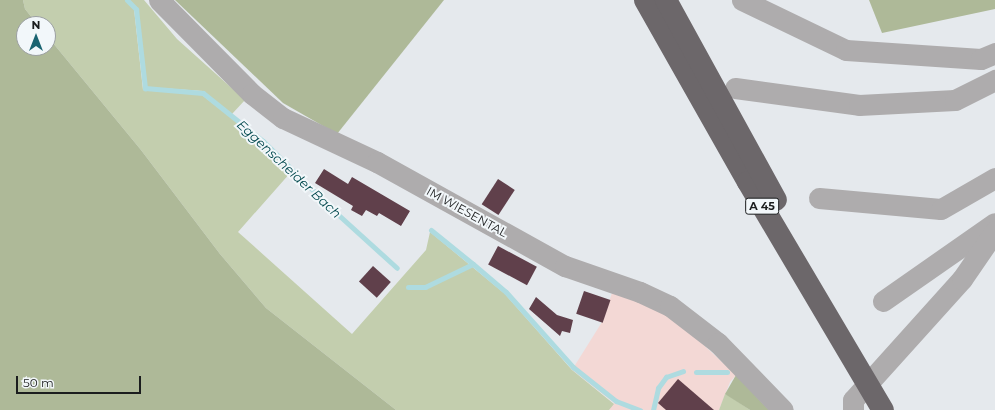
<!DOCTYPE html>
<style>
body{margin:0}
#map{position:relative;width:995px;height:410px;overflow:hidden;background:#e5e9ed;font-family:Montserrat,sans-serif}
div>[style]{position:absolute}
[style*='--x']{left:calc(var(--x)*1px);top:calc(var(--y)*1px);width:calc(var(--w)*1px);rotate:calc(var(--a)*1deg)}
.commercial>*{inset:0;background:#f3d8d5}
.green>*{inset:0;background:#c3ceae}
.forest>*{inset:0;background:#aeb998}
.stream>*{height:5px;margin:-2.5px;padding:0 2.5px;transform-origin:2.5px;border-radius:2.5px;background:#aedbe0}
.building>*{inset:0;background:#60404b;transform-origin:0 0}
.minor>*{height:21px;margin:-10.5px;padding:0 10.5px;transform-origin:10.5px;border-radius:10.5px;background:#aeacad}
.highway-bridge>*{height:22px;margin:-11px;padding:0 11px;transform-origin:11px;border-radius:11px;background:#6c676a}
span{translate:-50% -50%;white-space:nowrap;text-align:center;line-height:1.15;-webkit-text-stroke:4px #f2f7fa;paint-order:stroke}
.shield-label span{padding:1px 3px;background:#f2f7fa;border:1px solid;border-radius:3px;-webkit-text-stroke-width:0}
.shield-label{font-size:11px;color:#1b1d1e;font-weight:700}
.street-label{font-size:12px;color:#1b1d1e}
.water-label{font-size:13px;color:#01484d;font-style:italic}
.north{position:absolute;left:16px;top:16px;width:40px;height:40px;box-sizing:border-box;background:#f2f7fa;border:1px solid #9ca0a2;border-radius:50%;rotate:0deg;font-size:11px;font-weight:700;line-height:16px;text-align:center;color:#1b1d1e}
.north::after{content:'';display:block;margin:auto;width:14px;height:18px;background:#1a6471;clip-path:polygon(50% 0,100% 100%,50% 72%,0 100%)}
.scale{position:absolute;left:16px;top:376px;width:125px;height:18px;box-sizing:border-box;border:2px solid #1b1d1e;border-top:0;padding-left:5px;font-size:12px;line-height:14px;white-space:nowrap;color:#1b1d1e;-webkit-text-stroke:3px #f2f7fa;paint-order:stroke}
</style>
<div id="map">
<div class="commercial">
<i style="clip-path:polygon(613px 290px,638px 300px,680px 323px,736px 375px,730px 382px,719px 410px,609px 410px,614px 403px,572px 370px,602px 322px)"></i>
</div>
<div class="green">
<i style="clip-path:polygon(23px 0,125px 0,134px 9px,143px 90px,202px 95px,262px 142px,291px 172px,238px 232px,352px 334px,426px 250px,430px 232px,505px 294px,572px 370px,614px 404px,609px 410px,396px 410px,266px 308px,220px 254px,141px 150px,48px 37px,48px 24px,37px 24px,25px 9px)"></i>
<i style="clip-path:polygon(129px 0,144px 0,177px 39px,245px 100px,232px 114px,203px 91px,146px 87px,137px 8px)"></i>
<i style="clip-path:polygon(725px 394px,728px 395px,750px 410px,719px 410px)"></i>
</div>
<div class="forest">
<i style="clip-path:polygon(0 0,23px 0,25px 9px,37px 24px,24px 24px,24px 48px,48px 48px,48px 37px,141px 150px,220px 254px,266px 308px,396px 410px,0 410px)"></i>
<i style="clip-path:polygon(175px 0,444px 0,337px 134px,283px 103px)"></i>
<i style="clip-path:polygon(869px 0,995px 0,995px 9px,882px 33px)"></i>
<i style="clip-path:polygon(736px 375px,769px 410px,750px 410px,725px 394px)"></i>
</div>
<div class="stream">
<i style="--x:127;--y:0;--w:13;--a:45"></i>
<i style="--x:136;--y:9;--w:80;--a:83.5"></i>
<i style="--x:145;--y:88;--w:58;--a:4.9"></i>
<i style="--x:203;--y:93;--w:77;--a:38.7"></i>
<i style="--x:263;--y:141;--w:98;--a:44.6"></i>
<i style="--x:333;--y:210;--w:86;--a:42.2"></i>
<i style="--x:431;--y:230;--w:54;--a:39"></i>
<i style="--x:408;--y:287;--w:17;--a:0"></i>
<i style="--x:425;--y:287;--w:53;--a:-25.6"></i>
<i style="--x:473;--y:264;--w:43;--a:40.3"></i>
<i style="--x:506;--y:292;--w:101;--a:48.2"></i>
<i style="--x:573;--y:367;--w:55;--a:38.3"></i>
<i style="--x:616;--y:401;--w:26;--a:21"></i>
<i style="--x:696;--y:372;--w:31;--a:0"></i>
<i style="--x:653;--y:410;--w:23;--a:-77"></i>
<i style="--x:658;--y:388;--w:14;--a:-54"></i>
<i style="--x:666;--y:377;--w:18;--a:-19"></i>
</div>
<div class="building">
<i style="clip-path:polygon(324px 169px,348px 184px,352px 177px,410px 211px,401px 226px,379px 213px,377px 216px,366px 210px,362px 216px,351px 210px,353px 206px,315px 183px)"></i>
<i style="left:498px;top:179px;width:20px;height:30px;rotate:33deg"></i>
<i style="left:498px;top:246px;width:44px;height:21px;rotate:28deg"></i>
<i style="left:373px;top:266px;width:24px;height:21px;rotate:42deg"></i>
<i style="left:584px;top:291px;width:28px;height:24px;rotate:19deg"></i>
<i style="clip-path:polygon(536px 297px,557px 315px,573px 320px,570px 333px,562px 331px,560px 336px,529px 309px)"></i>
<i style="clip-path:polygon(678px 379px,714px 410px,666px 410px,658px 403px)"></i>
</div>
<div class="minor">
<i style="--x:159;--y:0;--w:132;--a:45.3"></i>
<i style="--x:252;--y:94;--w:39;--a:38"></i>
<i style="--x:283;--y:118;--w:104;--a:25.1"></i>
<i style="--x:377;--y:162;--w:215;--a:29"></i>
<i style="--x:565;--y:266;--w:79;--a:19.1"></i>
<i style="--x:640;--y:292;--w:33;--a:25"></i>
<i style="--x:670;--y:306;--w:61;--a:37.6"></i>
<i style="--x:718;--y:343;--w:93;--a:45.9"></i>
<i style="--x:742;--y:0;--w:115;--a:25.7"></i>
<i style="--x:846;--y:50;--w:135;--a:3.8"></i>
<i style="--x:981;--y:59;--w:15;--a:-23"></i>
<i style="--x:735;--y:88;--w:125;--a:7.8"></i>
<i style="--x:859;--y:105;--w:96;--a:-3"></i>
<i style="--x:955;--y:100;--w:45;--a:-26.6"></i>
<i style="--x:819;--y:198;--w:122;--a:5.2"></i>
<i style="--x:941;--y:209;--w:62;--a:-29.9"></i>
<i style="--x:883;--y:301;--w:136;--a:-34.9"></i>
<i style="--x:853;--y:410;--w:10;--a:-90"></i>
<i style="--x:853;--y:400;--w:163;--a:-48"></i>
<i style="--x:962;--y:279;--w:58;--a:-55.5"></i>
</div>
<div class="highway-bridge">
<i style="--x:645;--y:0;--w:209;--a:60.5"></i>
<i style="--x:748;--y:182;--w:265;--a:59.4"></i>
<i style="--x:666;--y:0;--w:228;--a:61.2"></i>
</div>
<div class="shield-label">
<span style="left:762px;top:206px">A 45</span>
</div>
<div class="street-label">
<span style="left:467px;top:212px;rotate:29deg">IM WIESENTAL</span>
</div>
<div class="water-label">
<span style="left:289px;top:169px;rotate:43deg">Eggenscheider Bach</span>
</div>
<div class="north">N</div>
<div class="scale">50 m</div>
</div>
